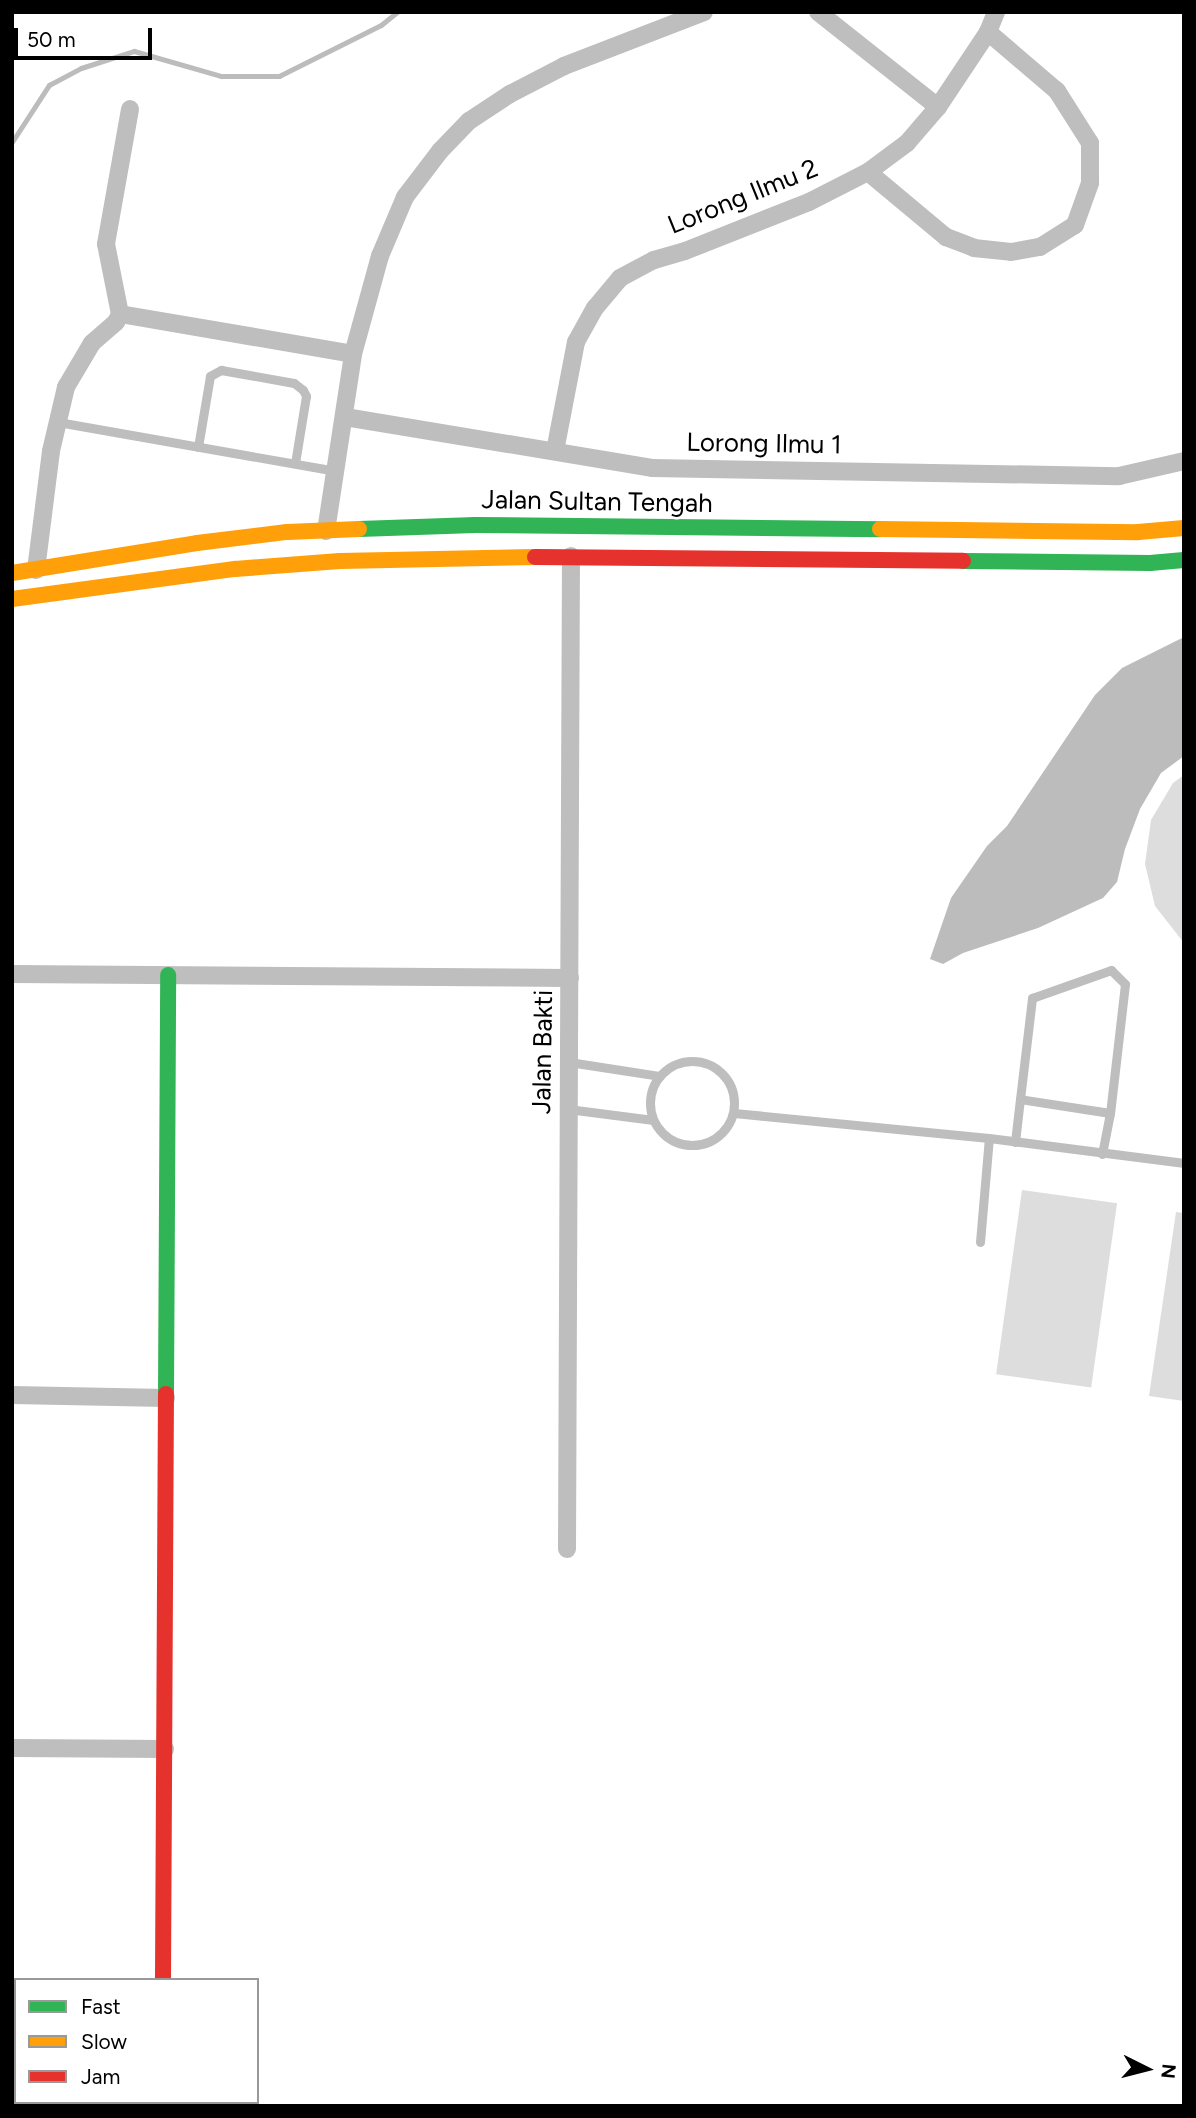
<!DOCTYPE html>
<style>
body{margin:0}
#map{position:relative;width:1196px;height:2118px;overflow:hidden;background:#fff;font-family:Figtree,sans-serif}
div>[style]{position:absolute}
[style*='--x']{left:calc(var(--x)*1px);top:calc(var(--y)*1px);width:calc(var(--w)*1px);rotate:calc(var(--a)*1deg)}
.water>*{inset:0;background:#bcbcbc}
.stream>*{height:5px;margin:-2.5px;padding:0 2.5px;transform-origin:2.5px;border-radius:2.5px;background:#bcbcbc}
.building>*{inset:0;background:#ddd;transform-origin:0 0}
.lane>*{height:9px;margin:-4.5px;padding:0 4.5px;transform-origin:4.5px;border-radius:4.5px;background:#bebebe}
.lane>.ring{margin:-4.5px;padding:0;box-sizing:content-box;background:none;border:9px solid #bebebe;border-radius:50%}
.street>*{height:18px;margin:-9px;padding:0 9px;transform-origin:9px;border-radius:9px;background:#bebebe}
.fast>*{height:16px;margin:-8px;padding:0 8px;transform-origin:8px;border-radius:8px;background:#30b455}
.slow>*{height:16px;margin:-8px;padding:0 8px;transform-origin:8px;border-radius:8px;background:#ff9f0a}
.jam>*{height:16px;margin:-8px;padding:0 8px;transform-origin:8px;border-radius:8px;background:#e5322d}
span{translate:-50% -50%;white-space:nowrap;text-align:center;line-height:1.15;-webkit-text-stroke:5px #fff;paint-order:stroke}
.street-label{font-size:26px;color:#000}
.frame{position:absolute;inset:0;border:14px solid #000;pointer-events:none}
.legend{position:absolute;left:14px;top:1978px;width:245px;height:126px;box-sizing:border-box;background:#fff;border:2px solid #999;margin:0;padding:9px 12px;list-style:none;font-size:21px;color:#000}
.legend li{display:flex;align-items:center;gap:14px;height:35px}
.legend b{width:35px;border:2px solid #999}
.north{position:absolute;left:1112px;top:2034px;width:70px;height:70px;-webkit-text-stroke:5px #fff;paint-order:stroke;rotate:96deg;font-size:19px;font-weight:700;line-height:28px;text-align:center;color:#000}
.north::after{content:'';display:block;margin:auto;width:24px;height:32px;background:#000;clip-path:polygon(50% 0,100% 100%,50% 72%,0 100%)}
.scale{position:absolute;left:14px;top:28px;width:138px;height:32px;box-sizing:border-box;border:4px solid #000;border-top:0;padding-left:9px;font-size:21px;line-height:24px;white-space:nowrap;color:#000;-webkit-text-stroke:5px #fff;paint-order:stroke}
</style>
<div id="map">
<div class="water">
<i style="clip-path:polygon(1184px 637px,1184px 756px,1161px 773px,1140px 809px,1125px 849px,1117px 882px,1103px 898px,1038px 928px,963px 953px,943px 964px,930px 959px,951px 898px,987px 846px,1007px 826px,1095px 695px,1122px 668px)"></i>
</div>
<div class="stream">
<i style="--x:12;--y:142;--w:68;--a:-57"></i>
<i style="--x:49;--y:85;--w:36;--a:-28"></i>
<i style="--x:81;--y:68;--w:56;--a:-17.8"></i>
<i style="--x:134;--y:51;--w:91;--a:16"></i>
<i style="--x:221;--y:76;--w:58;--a:0"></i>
<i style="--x:279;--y:76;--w:114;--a:-26.6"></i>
<i style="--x:381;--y:25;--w:21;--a:-39"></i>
</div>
<div class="building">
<i style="clip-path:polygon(1184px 775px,1184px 943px,1155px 906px,1145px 864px,1151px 820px,1173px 783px)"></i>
<i style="left:1022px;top:1190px;width:96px;height:186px;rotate:8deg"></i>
<i style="clip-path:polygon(1176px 1212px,1184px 1213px,1184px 1401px,1149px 1396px)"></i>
</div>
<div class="lane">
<i style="--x:58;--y:422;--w:281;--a:10"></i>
<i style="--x:198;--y:447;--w:72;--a:-80.4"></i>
<i style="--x:210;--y:376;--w:13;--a:-29"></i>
<i style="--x:221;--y:370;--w:74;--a:10.1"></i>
<i style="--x:294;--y:383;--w:11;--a:38"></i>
<i style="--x:303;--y:390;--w:7;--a:63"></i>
<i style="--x:306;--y:396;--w:68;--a:99.3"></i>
<i class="ring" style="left:650px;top:1061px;width:75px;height:75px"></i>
<i style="--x:569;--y:1062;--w:91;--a:8.8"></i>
<i style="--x:568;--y:1109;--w:86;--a:7.4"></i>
<i style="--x:734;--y:1113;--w:256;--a:5.6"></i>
<i style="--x:989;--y:1138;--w:197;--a:7.3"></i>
<i style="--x:1015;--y:1142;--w:43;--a:-83.4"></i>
<i style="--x:1102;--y:1154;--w:42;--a:-79"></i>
<i style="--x:1110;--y:1113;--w:91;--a:-171.2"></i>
<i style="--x:1020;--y:1099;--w:102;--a:-83.2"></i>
<i style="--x:1032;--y:998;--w:84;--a:-19.5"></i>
<i style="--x:1111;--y:970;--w:20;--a:45"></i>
<i style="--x:1125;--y:984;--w:130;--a:96.6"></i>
<i style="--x:980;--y:1242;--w:104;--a:-85.1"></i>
</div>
<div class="street">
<i style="--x:818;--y:12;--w:153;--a:38.4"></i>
<i style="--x:868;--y:172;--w:102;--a:39.8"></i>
<i style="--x:946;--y:237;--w:30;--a:21"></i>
<i style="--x:974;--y:248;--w:37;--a:6"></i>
<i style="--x:1011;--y:252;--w:29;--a:-10"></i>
<i style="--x:1040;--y:247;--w:41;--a:-32.2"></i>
<i style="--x:1075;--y:225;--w:45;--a:-70.3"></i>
<i style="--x:1090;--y:183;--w:40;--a:-90"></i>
<i style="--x:1090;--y:143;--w:62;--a:-122.4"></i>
<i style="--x:1057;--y:91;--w:91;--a:-139.5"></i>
<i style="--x:120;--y:314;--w:236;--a:9.7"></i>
<i style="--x:345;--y:417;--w:311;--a:9.4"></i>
<i style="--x:652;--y:468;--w:467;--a:1"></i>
<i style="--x:1119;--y:476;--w:67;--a:-13"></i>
<i style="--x:555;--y:451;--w:111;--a:-79.1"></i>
<i style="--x:576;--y:342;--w:39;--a:-61"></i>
<i style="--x:595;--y:308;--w:39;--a:-50"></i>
<i style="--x:620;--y:278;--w:38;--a:-28"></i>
<i style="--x:654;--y:260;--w:32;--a:-16"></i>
<i style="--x:685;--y:251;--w:133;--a:-21.6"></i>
<i style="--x:809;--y:202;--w:66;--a:-27"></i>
<i style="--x:868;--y:172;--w:49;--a:-36.6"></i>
<i style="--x:907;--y:143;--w:48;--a:-49.3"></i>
<i style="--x:938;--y:107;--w:90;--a:-56.3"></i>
<i style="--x:988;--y:32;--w:22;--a:-68"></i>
<i style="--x:326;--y:531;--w:179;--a:-81.3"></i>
<i style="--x:353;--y:354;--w:102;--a:-74.6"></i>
<i style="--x:380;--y:256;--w:64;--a:-67"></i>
<i style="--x:405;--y:197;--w:58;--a:-52.7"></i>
<i style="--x:440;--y:151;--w:42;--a:-46"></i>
<i style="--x:469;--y:121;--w:49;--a:-33.4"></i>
<i style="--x:510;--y:94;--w:61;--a:-27.4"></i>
<i style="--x:564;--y:66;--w:150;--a:-21.1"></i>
<i style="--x:36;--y:570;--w:120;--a:-82.8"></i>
<i style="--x:51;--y:451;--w:66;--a:-76.8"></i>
<i style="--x:66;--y:387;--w:51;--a:-59.4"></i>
<i style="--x:92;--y:343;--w:32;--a:-41"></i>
<i style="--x:116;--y:322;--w:9;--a:-63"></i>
<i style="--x:120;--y:314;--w:71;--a:-101.3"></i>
<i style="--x:106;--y:244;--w:137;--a:-79.9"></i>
<i style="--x:12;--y:974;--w:558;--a:0.41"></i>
<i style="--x:12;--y:1395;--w:154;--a:1.1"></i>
<i style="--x:567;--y:1549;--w:993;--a:-89.77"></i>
<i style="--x:12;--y:1748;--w:153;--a:0.4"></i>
<i style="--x:162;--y:2106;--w:4;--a:-90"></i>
</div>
<div class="fast">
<i style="--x:359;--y:529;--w:116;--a:-2"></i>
<i style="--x:475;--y:525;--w:405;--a:0.6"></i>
<i style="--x:963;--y:561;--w:187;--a:0.6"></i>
<i style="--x:1150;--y:563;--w:34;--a:-5"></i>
<i style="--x:166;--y:1394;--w:419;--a:-89.7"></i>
</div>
<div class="slow">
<i style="--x:880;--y:529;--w:258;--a:0.7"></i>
<i style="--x:1138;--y:532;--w:46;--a:-5"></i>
<i style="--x:12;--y:573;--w:187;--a:-9.2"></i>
<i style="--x:197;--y:543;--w:91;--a:-7"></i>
<i style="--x:287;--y:532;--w:72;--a:-2.4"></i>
<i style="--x:12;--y:599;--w:225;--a:-7.7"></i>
<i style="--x:235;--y:569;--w:105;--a:-4.4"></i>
<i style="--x:340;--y:561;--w:195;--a:-1.2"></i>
</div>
<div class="jam">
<i style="--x:535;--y:557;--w:428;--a:0.5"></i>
<i style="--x:163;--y:1980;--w:586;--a:-89.71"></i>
</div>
<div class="street-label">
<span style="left:743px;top:197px;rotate:-22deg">Lorong Ilmu 2</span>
<span style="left:764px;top:444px;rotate:1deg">Lorong Ilmu 1</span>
<span style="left:597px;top:502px;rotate:1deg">Jalan Sultan Tengah</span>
<span style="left:543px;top:1052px;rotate:-89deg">Jalan Bakti</span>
</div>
<div class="frame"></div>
<ul class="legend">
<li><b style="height:9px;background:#30b455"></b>Fast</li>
<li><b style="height:9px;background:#ff9f0a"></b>Slow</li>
<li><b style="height:9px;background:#e5322d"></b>Jam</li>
</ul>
<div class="north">N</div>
<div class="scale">50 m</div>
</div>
